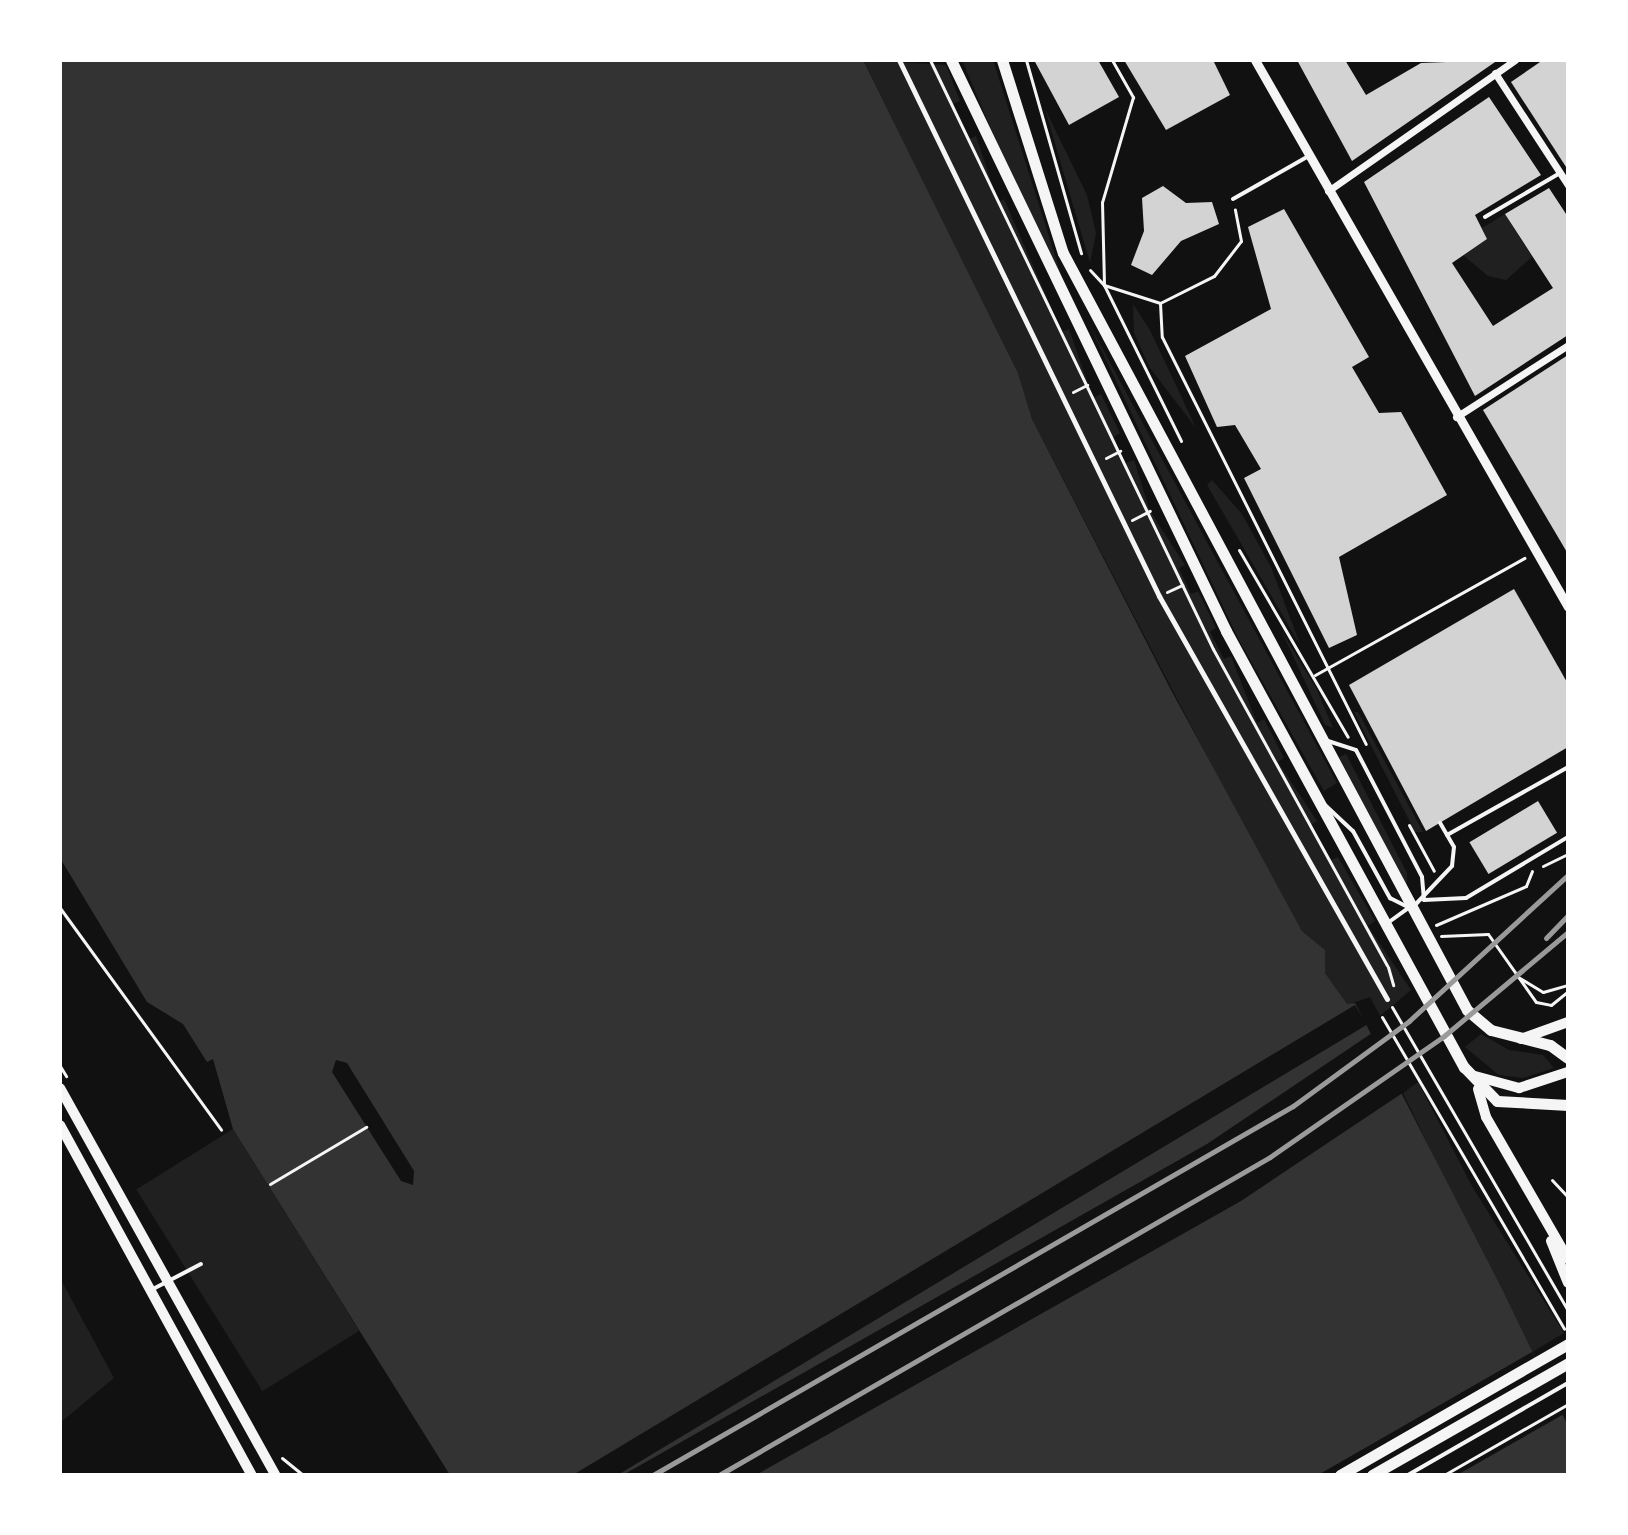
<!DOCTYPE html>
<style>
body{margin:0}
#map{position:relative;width:1628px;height:1535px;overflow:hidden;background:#111;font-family:"DM Sans",sans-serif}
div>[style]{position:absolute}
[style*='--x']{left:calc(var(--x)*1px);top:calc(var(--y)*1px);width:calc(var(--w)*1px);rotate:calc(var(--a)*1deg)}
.green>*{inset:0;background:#202020;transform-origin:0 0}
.water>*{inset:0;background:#333}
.pier>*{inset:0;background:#111;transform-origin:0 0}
.building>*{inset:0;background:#d3d3d3;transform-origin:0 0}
.path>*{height:3px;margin:-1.5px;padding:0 1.5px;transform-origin:1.5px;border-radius:1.5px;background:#f5f5f5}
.service>*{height:4px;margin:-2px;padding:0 2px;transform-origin:2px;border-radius:2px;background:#f5f5f5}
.pedestrian>*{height:5px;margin:-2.5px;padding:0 2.5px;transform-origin:2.5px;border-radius:2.5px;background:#f5f5f5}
.minor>*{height:7px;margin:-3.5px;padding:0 3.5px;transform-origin:3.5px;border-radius:3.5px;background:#f5f5f5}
.tertiary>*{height:9px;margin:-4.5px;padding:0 4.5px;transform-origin:4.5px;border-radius:4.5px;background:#f5f5f5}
.secondary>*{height:10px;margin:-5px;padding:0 5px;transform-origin:5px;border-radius:5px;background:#f5f5f5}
.primary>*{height:11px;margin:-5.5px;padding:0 5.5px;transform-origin:5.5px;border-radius:5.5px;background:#f5f5f5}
.rail>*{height:5px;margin:-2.5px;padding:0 2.5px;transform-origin:2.5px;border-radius:2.5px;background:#9a9a9a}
span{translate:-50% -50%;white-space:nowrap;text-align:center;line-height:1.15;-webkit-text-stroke:7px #fff;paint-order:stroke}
.frame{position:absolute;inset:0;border:62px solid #fff;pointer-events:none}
</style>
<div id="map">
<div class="green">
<i style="clip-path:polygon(863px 60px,946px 65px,960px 101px,953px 104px,969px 139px,976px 136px,998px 202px,1004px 199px,1062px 332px,1069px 329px,1093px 398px,1101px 394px,1120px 433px,1113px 437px,1126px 463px,1134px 460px,1150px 511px,1185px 565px,1179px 568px,1191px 594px,1198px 591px,1216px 628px,1210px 632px,1224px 659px,1231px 656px,1257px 723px,1264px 719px,1284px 758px,1278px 762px,1317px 821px,1311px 825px,1331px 860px,1338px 857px,1375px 921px,1368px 926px,1411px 990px,1380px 1016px,1370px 997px,1347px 1005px,1325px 973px,1325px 950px,1302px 931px,1215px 772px,1032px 419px,1018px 373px)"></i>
<i style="clip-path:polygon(962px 60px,993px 60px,1064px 284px,998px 146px)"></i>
<i style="clip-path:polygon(1045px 109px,1087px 195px,1096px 233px,1090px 263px)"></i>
<i style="clip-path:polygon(1505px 214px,1532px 257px,1506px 280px,1488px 276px,1463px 255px,1487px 239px,1482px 228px)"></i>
<i style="clip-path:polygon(1133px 304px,1150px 330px,1196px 428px,1150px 368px,1134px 333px)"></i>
<i style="clip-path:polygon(1087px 320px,1337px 783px,1324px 791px,1239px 640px)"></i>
<i style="clip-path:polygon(1212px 480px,1242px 514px,1271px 567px,1301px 647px,1207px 485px)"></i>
<i style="clip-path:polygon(1281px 630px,1316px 688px,1333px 728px,1325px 725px)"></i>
<i style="clip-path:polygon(1354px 712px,1358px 712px,1423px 832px,1415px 832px)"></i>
<i style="clip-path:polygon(1346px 754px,1407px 873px,1407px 886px,1339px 757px)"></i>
<i style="clip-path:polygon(1481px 1034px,1509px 1050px,1543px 1055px,1554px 1068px,1523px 1078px,1499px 1075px,1465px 1047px)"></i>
<i style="clip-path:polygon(1418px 1082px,1473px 1188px,1564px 1333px,1529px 1354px,1403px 1093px)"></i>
<i style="left:233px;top:1129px;width:238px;height:114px;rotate:58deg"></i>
<i style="clip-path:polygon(60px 1278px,114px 1378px,60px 1423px)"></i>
</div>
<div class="water">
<i style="clip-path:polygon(60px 60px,863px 60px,1018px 373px,1032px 419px,1171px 690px,1302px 931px,1325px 950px,1325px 973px,1347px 1004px,1355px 1003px,1503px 1291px,1568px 1426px,1568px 1475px,450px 1475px,233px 1129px,213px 1059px,207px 1062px,183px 1024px,147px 1002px,60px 858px)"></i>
</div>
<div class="pier">
<i style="left:1355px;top:1005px;width:23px;height:945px;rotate:59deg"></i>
<i style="clip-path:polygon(1375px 1031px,1407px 1090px,1241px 1201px,756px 1475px,623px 1475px,1207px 1144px)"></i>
<i style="clip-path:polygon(336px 1060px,347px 1063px,414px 1171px,413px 1185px,401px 1181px,332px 1072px)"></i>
<i style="clip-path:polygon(1532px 1352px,1564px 1414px,1457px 1475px,1318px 1475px)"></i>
</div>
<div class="building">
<i style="clip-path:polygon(1034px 60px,1098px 60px,1119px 97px,1069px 125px)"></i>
<i style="clip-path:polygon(1124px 60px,1213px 60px,1230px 95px,1166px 130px)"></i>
<i style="clip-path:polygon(1297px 60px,1345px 60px,1366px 95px,1421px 63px,1498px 60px,1352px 161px)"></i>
<i style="clip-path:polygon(1543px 60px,1568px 60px,1568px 170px,1511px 82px)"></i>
<i style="clip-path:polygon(1489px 97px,1541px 175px,1475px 215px,1487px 239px,1452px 263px,1493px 326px,1553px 288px,1505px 214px,1549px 188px,1568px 217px,1568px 335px,1475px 396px,1364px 182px)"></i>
<i style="clip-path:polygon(1163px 186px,1186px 203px,1212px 202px,1219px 224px,1181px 241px,1152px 275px,1131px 265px,1144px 231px,1142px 198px)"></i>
<i style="clip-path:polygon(1284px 209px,1369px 357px,1352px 367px,1379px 413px,1401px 412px,1447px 495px,1339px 557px,1357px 635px,1329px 648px,1244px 478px,1261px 469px,1235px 425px,1217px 427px,1185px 356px,1271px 309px,1248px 227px)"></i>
<i style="clip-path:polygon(1568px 355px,1568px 554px,1483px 410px)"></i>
<i style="clip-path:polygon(1514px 589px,1568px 684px,1568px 747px,1426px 831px,1349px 685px)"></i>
<i style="left:1538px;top:801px;width:37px;height:80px;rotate:59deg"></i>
</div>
<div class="path">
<i style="--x:930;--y:60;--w:653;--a:64.34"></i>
<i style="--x:1213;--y:649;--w:361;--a:61.2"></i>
<i style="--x:1026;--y:60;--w:201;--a:74.1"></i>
<i style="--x:1112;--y:60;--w:43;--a:60.4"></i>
<i style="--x:1133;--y:97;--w:109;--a:106.4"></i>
<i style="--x:1102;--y:202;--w:83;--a:88.6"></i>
<i style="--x:1104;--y:285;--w:174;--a:63.7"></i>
<i style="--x:1090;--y:270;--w:21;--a:47"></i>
<i style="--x:1104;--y:285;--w:59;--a:17.8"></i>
<i style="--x:1160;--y:303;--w:60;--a:-26.6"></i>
<i style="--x:1214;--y:276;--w:44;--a:-52.4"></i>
<i style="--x:1241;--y:241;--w:32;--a:-101"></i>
<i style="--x:1160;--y:303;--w:34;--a:87"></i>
<i style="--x:1162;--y:337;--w:455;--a:63.4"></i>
<i style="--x:1073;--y:392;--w:16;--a:-27"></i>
<i style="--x:1106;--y:458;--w:16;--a:-27"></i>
<i style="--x:1132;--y:520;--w:20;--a:-27"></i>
<i style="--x:1239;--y:550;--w:216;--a:59.8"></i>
<i style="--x:1167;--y:592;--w:17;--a:-25"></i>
<i style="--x:1315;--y:675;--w:240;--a:-29.2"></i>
<i style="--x:1409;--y:825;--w:52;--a:61.5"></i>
<i style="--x:1543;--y:866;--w:28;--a:-26"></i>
<i style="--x:60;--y:908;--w:274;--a:54"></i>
<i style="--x:1436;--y:925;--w:98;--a:-23.4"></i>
<i style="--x:1526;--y:886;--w:16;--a:-68"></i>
<i style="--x:1441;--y:936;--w:47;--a:-2.4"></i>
<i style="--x:1488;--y:934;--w:83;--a:54.8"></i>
<i style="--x:1536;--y:1002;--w:15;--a:11"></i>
<i style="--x:1551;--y:1005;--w:22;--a:-39"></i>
<i style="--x:1388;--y:967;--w:19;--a:74"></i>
<i style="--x:1518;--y:977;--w:29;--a:31"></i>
<i style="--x:1543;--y:992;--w:26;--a:-16"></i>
<i style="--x:1392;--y:1007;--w:351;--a:59.9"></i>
<i style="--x:1382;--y:1017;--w:361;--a:59.7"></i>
<i style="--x:60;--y:1066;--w:12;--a:59"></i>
<i style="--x:1552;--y:1180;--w:23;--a:47"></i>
<i style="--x:270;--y:1184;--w:112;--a:-30.7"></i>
<i style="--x:282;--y:1458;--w:27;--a:39"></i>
<i style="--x:1444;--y:1475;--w:143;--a:-29.8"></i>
</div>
<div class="service">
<i style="--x:1233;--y:199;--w:85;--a:-29.6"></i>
<i style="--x:1485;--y:217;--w:87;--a:-30.4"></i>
<i style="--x:1328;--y:741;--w:29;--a:18"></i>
<i style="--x:1356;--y:750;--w:143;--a:62.5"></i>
<i style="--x:1422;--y:877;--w:23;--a:85"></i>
<i style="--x:1424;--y:900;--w:42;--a:-2.7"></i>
<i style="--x:1466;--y:898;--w:119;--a:-30.9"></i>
<i style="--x:1325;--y:805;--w:38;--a:43"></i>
<i style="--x:1353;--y:831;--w:77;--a:61.1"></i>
<i style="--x:1390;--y:898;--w:20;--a:27"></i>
<i style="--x:1447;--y:835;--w:139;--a:-29.3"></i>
<i style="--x:1415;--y:905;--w:54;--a:-46.5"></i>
<i style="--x:1452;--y:866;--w:19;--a:-84"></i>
<i style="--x:1454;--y:847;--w:28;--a:-120"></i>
<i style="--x:1389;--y:922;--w:22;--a:-36"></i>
<i style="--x:153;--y:1289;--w:54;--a:-27.5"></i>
<i style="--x:1408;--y:1475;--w:185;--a:-29.9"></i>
</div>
<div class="pedestrian">
<i style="--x:899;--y:60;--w:596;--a:64.12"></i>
<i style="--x:1159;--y:596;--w:463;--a:60.5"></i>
</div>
<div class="minor">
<i style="--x:1495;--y:73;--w:134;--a:56.9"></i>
<i style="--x:1328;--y:191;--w:228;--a:-35"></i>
<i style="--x:1456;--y:417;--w:133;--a:-32.7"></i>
</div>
<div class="tertiary">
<i style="--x:1255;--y:60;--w:630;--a:60.22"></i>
</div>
<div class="secondary">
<i style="--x:1521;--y:1039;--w:50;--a:-19.9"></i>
<i style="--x:1475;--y:1076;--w:46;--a:15.3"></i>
<i style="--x:1519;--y:1088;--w:52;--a:-18.1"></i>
<i style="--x:60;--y:1088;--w:443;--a:60.9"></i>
<i style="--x:1478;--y:1089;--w:29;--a:74"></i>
<i style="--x:1486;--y:1117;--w:164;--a:60"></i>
<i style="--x:60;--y:1125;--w:399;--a:61.3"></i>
<i style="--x:1551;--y:1241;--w:45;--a:68"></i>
</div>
<div class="primary">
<i style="--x:951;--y:60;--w:634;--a:64.28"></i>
<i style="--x:1226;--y:631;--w:497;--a:61.4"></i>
<i style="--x:1464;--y:1067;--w:47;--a:45.9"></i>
<i style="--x:1497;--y:1101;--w:71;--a:3.2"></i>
<i style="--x:1002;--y:60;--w:202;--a:72.5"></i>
<i style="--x:1063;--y:253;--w:858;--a:61.91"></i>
<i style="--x:1467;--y:1010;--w:31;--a:40"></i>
<i style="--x:1491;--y:1030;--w:61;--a:14.3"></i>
<i style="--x:1550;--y:1045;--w:22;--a:36"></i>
<i style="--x:1340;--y:1475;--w:263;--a:-29.9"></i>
<i style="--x:1372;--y:1475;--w:226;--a:-29.7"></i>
</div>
<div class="rail">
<i style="--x:1546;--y:938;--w:32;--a:-46"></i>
<i style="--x:653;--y:1475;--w:739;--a:-29.97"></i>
<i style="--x:1293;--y:1106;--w:144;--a:-36.2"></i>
<i style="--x:1409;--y:1021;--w:216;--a:-42.6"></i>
<i style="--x:719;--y:1475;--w:636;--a:-29.99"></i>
<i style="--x:1270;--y:1157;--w:212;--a:-34.8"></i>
<i style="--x:1444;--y:1036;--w:162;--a:-40"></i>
</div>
<div class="frame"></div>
</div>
